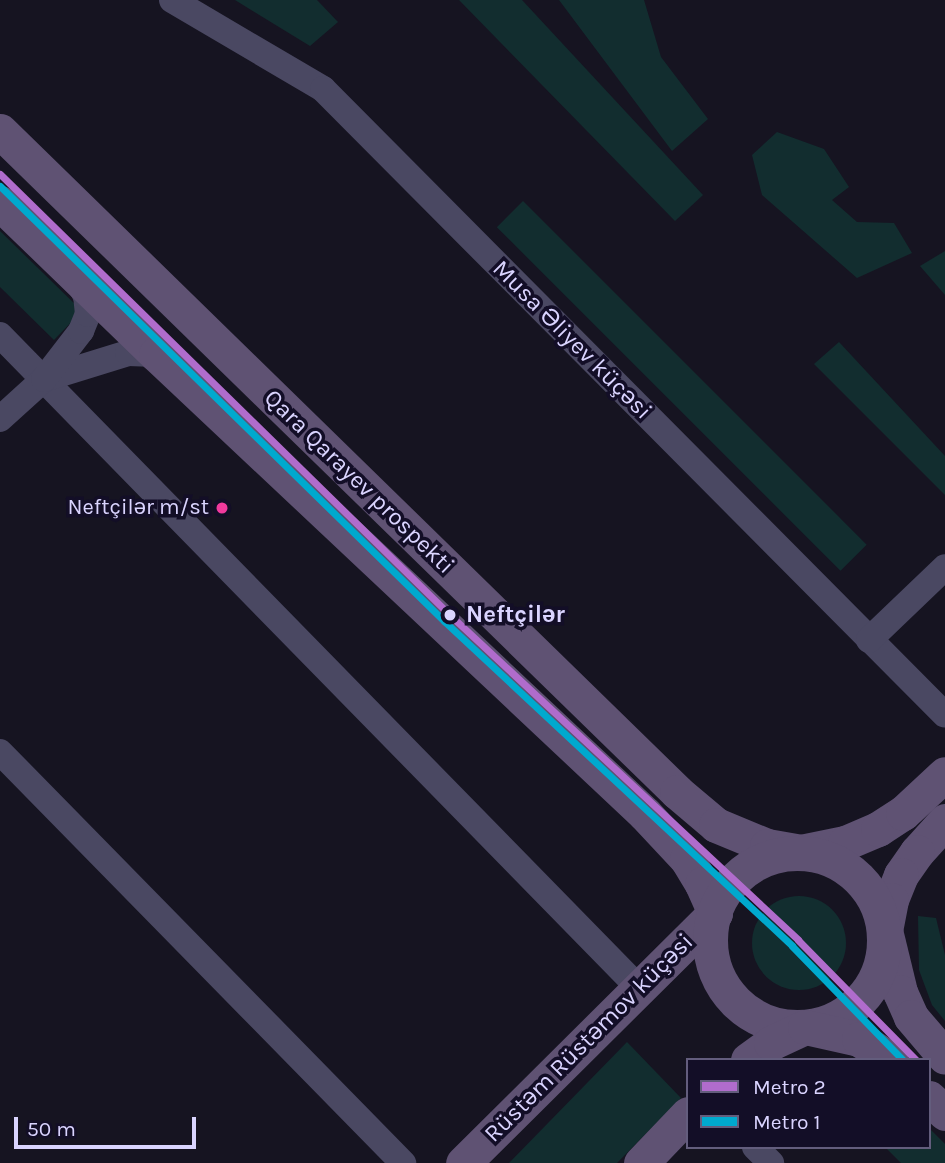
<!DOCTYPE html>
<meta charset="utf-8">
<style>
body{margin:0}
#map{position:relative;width:945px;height:1163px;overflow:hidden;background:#161421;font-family:Karla,sans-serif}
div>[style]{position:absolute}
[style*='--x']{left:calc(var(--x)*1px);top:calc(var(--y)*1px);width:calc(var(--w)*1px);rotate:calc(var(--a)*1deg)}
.green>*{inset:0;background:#122d2f;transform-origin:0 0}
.round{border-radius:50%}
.minor>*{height:26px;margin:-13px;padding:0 13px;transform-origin:13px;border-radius:13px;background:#4a4862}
.major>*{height:35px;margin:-17.5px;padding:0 17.5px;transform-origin:17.5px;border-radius:17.5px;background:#5f5273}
.major>.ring{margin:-17.5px;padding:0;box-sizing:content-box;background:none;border:35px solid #5f5273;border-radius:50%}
.metro-1>*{height:7px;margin:-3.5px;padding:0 3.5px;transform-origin:3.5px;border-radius:3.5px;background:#b06ccc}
.metro-2>*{height:7px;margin:-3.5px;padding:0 3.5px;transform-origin:3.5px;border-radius:3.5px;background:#00a9ce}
.dots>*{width:19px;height:19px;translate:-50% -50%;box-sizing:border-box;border:4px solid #130e27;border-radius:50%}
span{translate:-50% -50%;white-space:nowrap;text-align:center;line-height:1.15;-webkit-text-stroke:7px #130e27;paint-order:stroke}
.bus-label{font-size:22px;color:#dad4ff}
.right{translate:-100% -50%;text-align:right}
.street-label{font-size:24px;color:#dad4ff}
.stop-label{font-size:24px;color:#dad4ff;font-weight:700}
.left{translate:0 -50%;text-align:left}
.legend{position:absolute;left:686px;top:1058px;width:245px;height:91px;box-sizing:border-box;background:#130e27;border:2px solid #635d7d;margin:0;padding:9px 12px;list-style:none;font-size:21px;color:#dad4ff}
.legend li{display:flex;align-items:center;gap:14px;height:35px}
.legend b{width:35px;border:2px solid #635d7d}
.scale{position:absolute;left:14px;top:1117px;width:182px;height:32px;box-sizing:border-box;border:4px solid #dad4ff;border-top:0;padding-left:9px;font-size:21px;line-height:24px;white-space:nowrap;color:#dad4ff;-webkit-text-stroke:5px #130e27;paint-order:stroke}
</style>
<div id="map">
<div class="green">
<i style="clip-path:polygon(235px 0,317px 0,338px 22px,310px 46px)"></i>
<i style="clip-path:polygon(459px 0,522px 0,703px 195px,675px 221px)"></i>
<i style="clip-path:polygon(559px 0,644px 0,661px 57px,708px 119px,672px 151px)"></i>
<i style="clip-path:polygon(777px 132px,824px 149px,849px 187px,832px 200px,857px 222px,894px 223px,912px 253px,857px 278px,762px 195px,752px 155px)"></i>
<i style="left:523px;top:201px;width:486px;height:37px;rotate:45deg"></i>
<i style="clip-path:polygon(0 231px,82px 311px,54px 340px,0 287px)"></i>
<i style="clip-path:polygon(945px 251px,945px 295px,920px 266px)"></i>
<i style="clip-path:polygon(839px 342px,945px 456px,945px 495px,814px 364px)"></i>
<i class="round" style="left:752px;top:896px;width:94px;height:94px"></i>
<i style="clip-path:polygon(918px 916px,936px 918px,945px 955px,945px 1021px,932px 1005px,919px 970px)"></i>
<i style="clip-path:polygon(627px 1042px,681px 1098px,617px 1163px,509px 1163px)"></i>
<i style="clip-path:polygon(929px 1128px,945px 1144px,945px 1163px,901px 1163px,885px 1147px,929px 1147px)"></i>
</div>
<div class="minor">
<i style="--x:172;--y:0;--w:175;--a:30.5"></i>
<i style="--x:323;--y:89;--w:882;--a:45.18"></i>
<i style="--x:0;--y:335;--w:912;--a:45.62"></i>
<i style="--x:44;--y:379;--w:88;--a:-17.2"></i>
<i style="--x:128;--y:353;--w:28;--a:2"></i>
<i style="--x:0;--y:419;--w:59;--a:-42.3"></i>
<i style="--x:44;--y:379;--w:61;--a:-52.4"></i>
<i style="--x:81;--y:331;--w:18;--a:-68"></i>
<i style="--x:88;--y:314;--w:18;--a:-96"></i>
<i style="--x:86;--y:296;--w:21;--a:-119"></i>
<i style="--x:869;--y:640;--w:105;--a:-43.8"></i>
<i style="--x:0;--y:752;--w:576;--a:45.56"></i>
<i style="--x:755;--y:1147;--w:23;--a:45"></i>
</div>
<div class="major">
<i style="--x:0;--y:131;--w:946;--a:44.31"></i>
<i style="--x:677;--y:792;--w:51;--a:40.2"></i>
<i style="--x:716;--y:825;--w:55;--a:22.4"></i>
<i style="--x:767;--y:846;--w:35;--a:10"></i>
<i style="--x:801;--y:852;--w:45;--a:-11.6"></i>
<i style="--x:845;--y:843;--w:36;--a:-23"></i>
<i style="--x:878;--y:829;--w:30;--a:-33"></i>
<i style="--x:903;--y:813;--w:57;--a:-42.9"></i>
<i style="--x:0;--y:203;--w:217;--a:44.1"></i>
<i style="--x:156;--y:354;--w:671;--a:43.25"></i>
<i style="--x:645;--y:814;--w:62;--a:47"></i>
<i style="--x:687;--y:859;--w:29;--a:59"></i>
<i style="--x:702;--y:884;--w:32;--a:66"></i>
<i style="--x:715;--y:913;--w:355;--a:135.2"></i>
<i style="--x:945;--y:821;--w:42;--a:132.1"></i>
<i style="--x:917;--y:852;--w:28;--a:125"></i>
<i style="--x:901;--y:875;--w:27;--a:112"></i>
<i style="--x:891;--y:900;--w:31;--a:101"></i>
<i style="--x:885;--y:930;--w:64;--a:76.4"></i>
<i style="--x:900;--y:992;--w:27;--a:66"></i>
<i style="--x:911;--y:1017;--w:52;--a:49.6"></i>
<i class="ring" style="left:710px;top:853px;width:139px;height:139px"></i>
<i style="--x:748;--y:1060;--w:29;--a:-36"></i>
<i style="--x:771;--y:1043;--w:38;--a:-25"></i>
<i style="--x:805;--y:1027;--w:55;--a:12.5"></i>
<i style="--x:859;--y:1039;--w:38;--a:33"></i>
<i style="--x:929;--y:1098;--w:22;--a:43"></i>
<i style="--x:641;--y:1163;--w:68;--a:-46.2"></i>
</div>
<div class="metro-1">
<i style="--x:0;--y:174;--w:630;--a:44.42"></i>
<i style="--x:450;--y:615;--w:476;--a:43"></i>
<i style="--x:798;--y:940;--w:168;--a:45.5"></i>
</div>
<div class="metro-2">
<i style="--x:0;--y:186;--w:622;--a:44.41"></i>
<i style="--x:444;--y:621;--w:476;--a:43"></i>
<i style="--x:792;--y:946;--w:159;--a:45.8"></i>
</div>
<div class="dots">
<i style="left:222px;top:508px;background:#f13a9d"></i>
<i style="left:450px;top:615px;background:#dad4ff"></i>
</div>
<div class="bus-label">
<span class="right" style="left:209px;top:508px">Neftçilər m/st</span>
</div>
<div class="street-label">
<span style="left:572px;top:340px;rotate:45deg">Musa Əliyev küçəsi</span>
<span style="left:359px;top:482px;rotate:44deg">Qara Qarayev prospekti</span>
<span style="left:589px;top:1038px;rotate:-45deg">Rüstəm Rüstəmov küçəsi</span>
</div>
<div class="stop-label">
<span class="left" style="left:466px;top:615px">Neftçilər</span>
</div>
<ul class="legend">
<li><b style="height:9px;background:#b06ccc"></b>Metro 2</li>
<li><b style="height:9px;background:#00a9ce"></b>Metro 1</li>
</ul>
<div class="scale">50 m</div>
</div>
